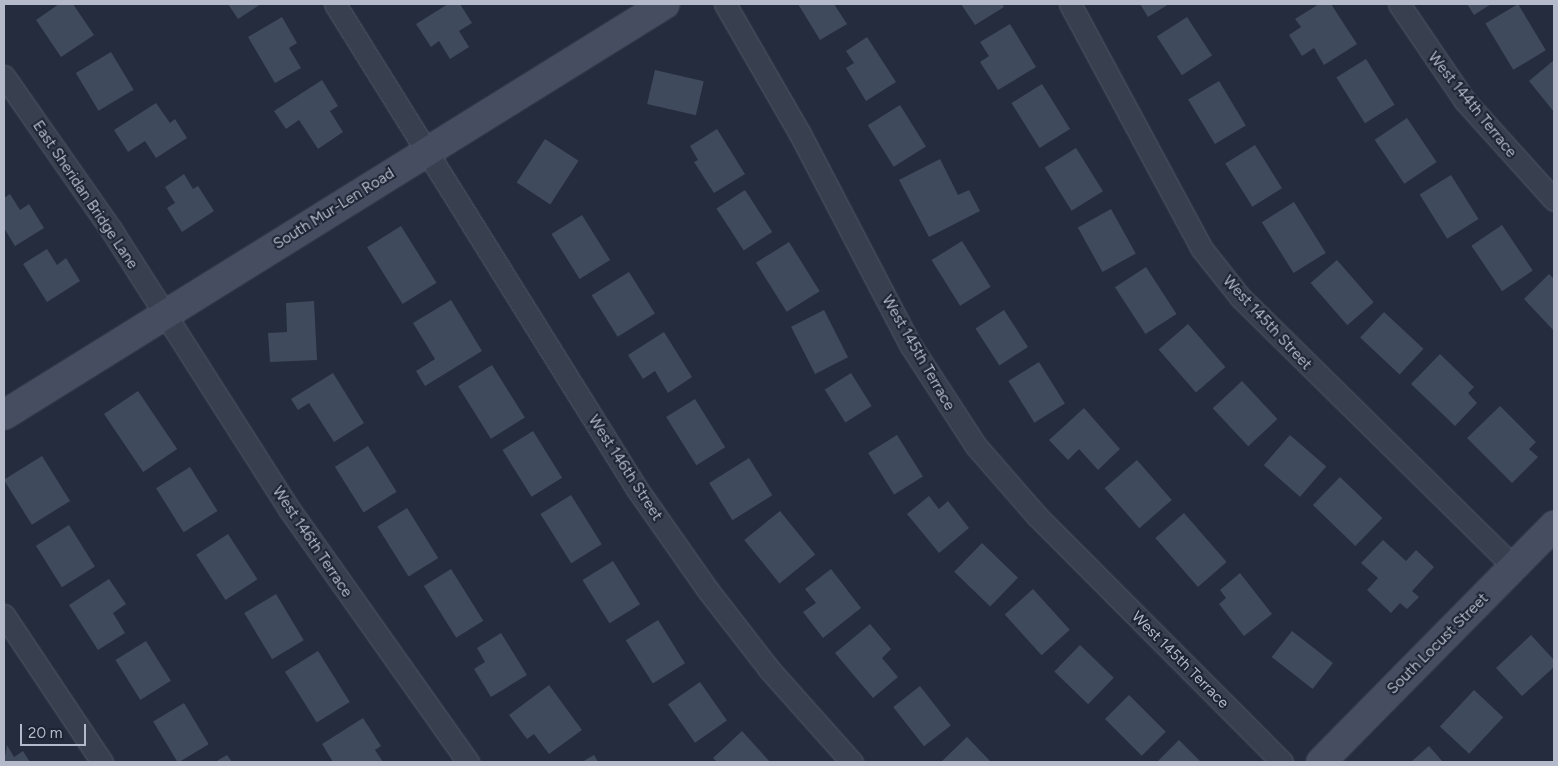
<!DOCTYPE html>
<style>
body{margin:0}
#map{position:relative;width:1558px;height:766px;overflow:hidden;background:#242c3e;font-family:Figtree,sans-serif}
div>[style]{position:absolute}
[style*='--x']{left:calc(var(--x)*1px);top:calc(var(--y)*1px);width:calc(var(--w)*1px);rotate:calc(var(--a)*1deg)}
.building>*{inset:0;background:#404a5d;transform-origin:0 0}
.roads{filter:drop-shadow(0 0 1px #535a69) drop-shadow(0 0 1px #535a69)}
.street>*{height:21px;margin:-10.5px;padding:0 10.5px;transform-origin:10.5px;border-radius:10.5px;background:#383f4e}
.secondary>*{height:28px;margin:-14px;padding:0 14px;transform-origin:14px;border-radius:14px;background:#464d61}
span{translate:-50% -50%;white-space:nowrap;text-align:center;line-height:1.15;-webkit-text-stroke:4px #1d2433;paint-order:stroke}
.street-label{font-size:15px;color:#b4bac9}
.frame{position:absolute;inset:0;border:5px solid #b4bac9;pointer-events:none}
.scale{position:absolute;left:20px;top:724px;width:66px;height:22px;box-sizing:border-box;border:2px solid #b4bac9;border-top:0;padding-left:6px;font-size:15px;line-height:18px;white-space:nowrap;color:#b4bac9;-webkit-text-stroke:4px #1d2433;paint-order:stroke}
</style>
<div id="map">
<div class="building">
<i style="clip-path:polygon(59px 4px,73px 4px,94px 35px,61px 57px,36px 20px)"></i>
<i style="clip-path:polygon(228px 4px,261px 4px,238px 19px)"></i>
<i style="clip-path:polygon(448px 4px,460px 4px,472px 23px,459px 31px,469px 47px,450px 59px,439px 41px,431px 47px,416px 24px)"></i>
<i style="clip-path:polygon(798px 4px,834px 4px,847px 24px,820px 40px)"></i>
<i style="clip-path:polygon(961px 4px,1002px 4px,1004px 7px,975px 25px)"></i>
<i style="clip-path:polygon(1140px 4px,1169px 4px,1148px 17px)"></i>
<i style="clip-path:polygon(1319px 4px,1331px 4px,1357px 44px,1324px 65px,1314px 48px,1302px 56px,1289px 35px,1301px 27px,1295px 19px)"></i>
<i style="clip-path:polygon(1467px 4px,1491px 4px,1474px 15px)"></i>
<i style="left:1518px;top:4px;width:54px;height:38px;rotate:59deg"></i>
<i style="clip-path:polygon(282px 17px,297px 43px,289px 48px,301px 68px,275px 83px,248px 37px)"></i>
<i style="left:1187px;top:17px;width:46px;height:36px;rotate:57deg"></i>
<i style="clip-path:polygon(1010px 24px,1036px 67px,998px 90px,980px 62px,989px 56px,980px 42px)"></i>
<i style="clip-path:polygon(867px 37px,896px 82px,866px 101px,846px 68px,854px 63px,846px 51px)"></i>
<i style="left:111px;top:52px;width:44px;height:41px;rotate:59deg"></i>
<i style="left:1366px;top:59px;width:54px;height:35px;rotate:58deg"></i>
<i style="clip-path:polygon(1554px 60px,1554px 112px,1529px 81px)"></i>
<i style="left:655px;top:70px;width:50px;height:35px;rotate:13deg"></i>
<i style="clip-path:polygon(322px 80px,338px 106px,330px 111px,343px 132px,318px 149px,299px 120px,286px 129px,274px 111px)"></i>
<i style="left:1219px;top:81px;width:52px;height:36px;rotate:59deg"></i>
<i style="left:1042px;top:84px;width:53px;height:36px;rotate:58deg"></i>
<i style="clip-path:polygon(156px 103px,170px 123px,175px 119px,187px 138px,156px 158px,145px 141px,128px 152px,114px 130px)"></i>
<i style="left:900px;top:105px;width:49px;height:38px;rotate:58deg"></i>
<i style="left:1407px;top:118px;width:53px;height:39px;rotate:56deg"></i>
<i style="clip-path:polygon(717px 129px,745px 174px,714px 193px,694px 162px,698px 160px,690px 146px)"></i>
<i style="left:545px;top:139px;width:40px;height:52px;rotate:33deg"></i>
<i style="left:1255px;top:145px;width:51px;height:35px;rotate:58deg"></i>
<i style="left:1076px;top:148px;width:51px;height:37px;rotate:58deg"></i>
<i style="clip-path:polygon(940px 159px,958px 195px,969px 190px,980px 211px,929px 237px,899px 180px)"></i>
<i style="clip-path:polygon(184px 174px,193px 189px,198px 186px,214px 211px,182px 232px,167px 208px,175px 203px,165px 187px)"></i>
<i style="left:1451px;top:175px;width:52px;height:37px;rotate:58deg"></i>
<i style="left:745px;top:190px;width:50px;height:34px;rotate:57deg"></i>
<i style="clip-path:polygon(10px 194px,20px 210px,29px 204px,44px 228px,15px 246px,4px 228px,4px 198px)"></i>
<i style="left:1294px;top:202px;width:60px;height:38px;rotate:58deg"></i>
<i style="left:1111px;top:209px;width:51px;height:38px;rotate:61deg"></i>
<i style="left:582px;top:215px;width:53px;height:36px;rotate:58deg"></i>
<i style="left:1502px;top:225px;width:55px;height:37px;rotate:56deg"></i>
<i style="left:401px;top:226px;width:67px;height:40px;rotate:58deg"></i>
<i style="left:962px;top:241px;width:54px;height:36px;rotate:58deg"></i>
<i style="left:789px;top:242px;width:58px;height:39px;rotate:58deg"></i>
<i style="clip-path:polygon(47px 249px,57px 265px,66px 258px,80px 281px,47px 302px,23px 264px)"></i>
<i style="left:1337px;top:260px;width:56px;height:35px;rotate:49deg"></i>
<i style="left:1146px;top:267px;width:56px;height:37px;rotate:57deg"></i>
<i style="left:629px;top:272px;width:49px;height:44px;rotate:58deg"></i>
<i style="clip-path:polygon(1549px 274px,1554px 279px,1554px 331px,1524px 299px)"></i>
<i style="clip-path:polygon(451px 300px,482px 351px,425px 386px,416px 371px,435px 359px,413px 323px)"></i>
<i style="clip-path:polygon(314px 301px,317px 360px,270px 362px,268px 333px,287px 332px,286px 303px)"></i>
<i style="left:824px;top:310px;width:53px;height:37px;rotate:63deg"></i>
<i style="left:1004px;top:310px;width:44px;height:34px;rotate:57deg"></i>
<i style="left:1384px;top:312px;width:54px;height:35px;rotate:43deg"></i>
<i style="left:1188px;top:324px;width:57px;height:39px;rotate:49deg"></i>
<i style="clip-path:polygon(664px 332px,692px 377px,668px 393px,655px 371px,643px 379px,628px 355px)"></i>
<i style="clip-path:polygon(1440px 354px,1474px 387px,1468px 393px,1477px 403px,1455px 426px,1411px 384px)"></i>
<i style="left:1039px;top:362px;width:49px;height:36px;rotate:58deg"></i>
<i style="left:492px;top:365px;width:62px;height:40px;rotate:58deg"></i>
<i style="clip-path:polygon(333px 373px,364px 423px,334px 442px,309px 403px,298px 410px,291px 399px)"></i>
<i style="left:851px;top:373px;width:39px;height:31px;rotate:58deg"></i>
<i style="left:1242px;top:381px;width:52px;height:40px;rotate:47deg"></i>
<i style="left:138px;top:391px;width:70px;height:41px;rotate:56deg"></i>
<i style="left:695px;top:399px;width:57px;height:34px;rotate:58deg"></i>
<i style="clip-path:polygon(1500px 406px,1536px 442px,1529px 449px,1538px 457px,1512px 483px,1467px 438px)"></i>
<i style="clip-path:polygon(1084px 408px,1120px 449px,1098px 470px,1079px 449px,1068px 460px,1049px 440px)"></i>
<i style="left:533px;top:431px;width:55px;height:36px;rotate:58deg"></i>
<i style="left:897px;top:435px;width:49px;height:34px;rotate:58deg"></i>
<i style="left:1290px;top:435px;width:48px;height:40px;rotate:41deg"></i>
<i style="left:368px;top:446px;width:54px;height:39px;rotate:58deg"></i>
<i style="left:42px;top:456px;width:53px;height:45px;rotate:58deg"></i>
<i style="left:749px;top:458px;width:44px;height:47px;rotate:58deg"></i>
<i style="left:1137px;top:460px;width:53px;height:43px;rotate:49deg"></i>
<i style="left:190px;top:467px;width:52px;height:40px;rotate:58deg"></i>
<i style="left:1340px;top:477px;width:59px;height:39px;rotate:44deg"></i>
<i style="left:571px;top:495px;width:58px;height:36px;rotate:58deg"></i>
<i style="clip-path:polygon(929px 496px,939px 509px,948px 501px,969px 528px,939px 553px,907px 514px)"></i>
<i style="left:407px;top:508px;width:59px;height:35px;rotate:58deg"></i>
<i style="left:780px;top:511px;width:56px;height:46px;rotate:51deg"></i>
<i style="left:1184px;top:513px;width:65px;height:38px;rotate:49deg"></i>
<i style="left:69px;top:525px;width:49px;height:39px;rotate:58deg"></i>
<i style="left:228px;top:534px;width:54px;height:38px;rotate:57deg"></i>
<i style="clip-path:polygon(1383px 540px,1406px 561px,1416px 550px,1434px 567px,1412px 591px,1419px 597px,1407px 609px,1400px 603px,1391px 613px,1367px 590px,1378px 578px,1361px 563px)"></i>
<i style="left:982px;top:543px;width:50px;height:40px;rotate:44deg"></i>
<i style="left:613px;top:561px;width:51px;height:36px;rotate:58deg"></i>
<i style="left:451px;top:569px;width:61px;height:32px;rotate:58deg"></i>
<i style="clip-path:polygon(831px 569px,861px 608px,823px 638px,803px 612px,816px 603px,805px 589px)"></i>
<i style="clip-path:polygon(1240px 573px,1272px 614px,1244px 636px,1219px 604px,1226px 598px,1220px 590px)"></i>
<i style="clip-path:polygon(109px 579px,126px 604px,113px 613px,125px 633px,98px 650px,69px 605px)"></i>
<i style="left:1033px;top:589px;width:55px;height:38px;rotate:48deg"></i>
<i style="left:276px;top:594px;width:54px;height:37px;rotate:59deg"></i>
<i style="left:658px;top:620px;width:51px;height:38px;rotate:58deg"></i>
<i style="clip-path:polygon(870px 624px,891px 649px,882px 658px,898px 677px,873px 698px,835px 653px)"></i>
<i style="left:1292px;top:631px;width:52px;height:33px;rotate:38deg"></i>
<i style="clip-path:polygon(501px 633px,527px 675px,491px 697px,474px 669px,485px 662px,477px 648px)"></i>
<i style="clip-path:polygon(1531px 635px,1554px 660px,1554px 667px,1522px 696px,1496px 668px)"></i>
<i style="left:146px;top:641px;width:47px;height:36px;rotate:58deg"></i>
<i style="left:1080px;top:645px;width:47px;height:37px;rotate:44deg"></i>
<i style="left:318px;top:651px;width:60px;height:39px;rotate:58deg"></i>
<i style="left:700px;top:682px;width:47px;height:39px;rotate:55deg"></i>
<i style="clip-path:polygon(549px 685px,582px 730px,549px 754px,534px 734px,527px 739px,509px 715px)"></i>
<i style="left:920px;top:686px;width:50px;height:34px;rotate:52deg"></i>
<i style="left:1474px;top:690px;width:40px;height:50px;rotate:43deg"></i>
<i style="left:1129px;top:695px;width:52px;height:34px;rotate:45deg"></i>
<i style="left:184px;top:703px;width:48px;height:36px;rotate:59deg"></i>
<i style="clip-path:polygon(363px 718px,381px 746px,375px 750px,383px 762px,333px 762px,322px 744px)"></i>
<i style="clip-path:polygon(742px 731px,770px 762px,717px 762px,713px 758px)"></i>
<i style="clip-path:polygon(967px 737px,991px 762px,941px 762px)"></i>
<i style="clip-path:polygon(1179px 740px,1201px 762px,1157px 762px)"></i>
<i style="clip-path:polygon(7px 745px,14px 757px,23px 751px,30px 762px,4px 762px)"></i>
<i style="clip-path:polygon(1429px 746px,1443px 762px,1411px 762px)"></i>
<i style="clip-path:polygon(227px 755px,232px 762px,215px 762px)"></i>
<i style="clip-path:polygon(594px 755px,598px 762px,582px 762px)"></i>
</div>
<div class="roads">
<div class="street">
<i style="--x:335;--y:4;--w:571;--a:58.09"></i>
<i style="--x:637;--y:489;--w:122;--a:55"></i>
<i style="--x:707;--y:589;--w:101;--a:52.2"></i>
<i style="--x:769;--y:669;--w:125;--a:48.3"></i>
<i style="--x:725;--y:4;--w:150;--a:60"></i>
<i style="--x:800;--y:134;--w:239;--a:62.4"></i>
<i style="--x:911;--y:346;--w:119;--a:57"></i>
<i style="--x:976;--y:446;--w:93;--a:48.9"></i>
<i style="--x:1037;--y:516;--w:347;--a:45.1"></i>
<i style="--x:1070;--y:4;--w:278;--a:61.7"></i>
<i style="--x:1202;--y:249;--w:61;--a:51.6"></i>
<i style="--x:1240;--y:297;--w:385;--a:44.6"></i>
<i style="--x:1399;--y:4;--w:117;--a:55.8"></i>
<i style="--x:1465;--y:101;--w:133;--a:48"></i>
<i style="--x:4;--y:76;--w:189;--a:55.1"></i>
<i style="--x:112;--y:231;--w:330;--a:57.5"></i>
<i style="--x:289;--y:509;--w:310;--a:54.7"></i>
<i style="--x:4;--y:615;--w:177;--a:56.3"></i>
</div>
<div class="secondary">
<i style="--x:4;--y:415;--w:778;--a:-31.87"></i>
<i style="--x:1321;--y:762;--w:332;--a:-45.4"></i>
</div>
</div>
<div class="street-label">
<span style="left:1472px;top:105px;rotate:51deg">West 144th Terrace</span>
<span style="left:85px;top:195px;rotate:56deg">East Sheridan Bridge Lane</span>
<span style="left:334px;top:209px;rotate:-32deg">South Mur-Len Road</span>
<span style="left:1267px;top:323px;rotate:47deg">West 145th Street</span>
<span style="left:918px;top:353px;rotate:60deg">West 145th Terrace</span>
<span style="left:625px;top:468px;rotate:57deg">West 146th Street</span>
<span style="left:312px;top:542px;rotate:56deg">West 146th Terrace</span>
<span style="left:1438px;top:644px;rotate:-45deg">South Locust Street</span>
<span style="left:1180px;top:660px;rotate:45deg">West 145th Terrace</span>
</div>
<div class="frame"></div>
<div class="scale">20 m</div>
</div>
